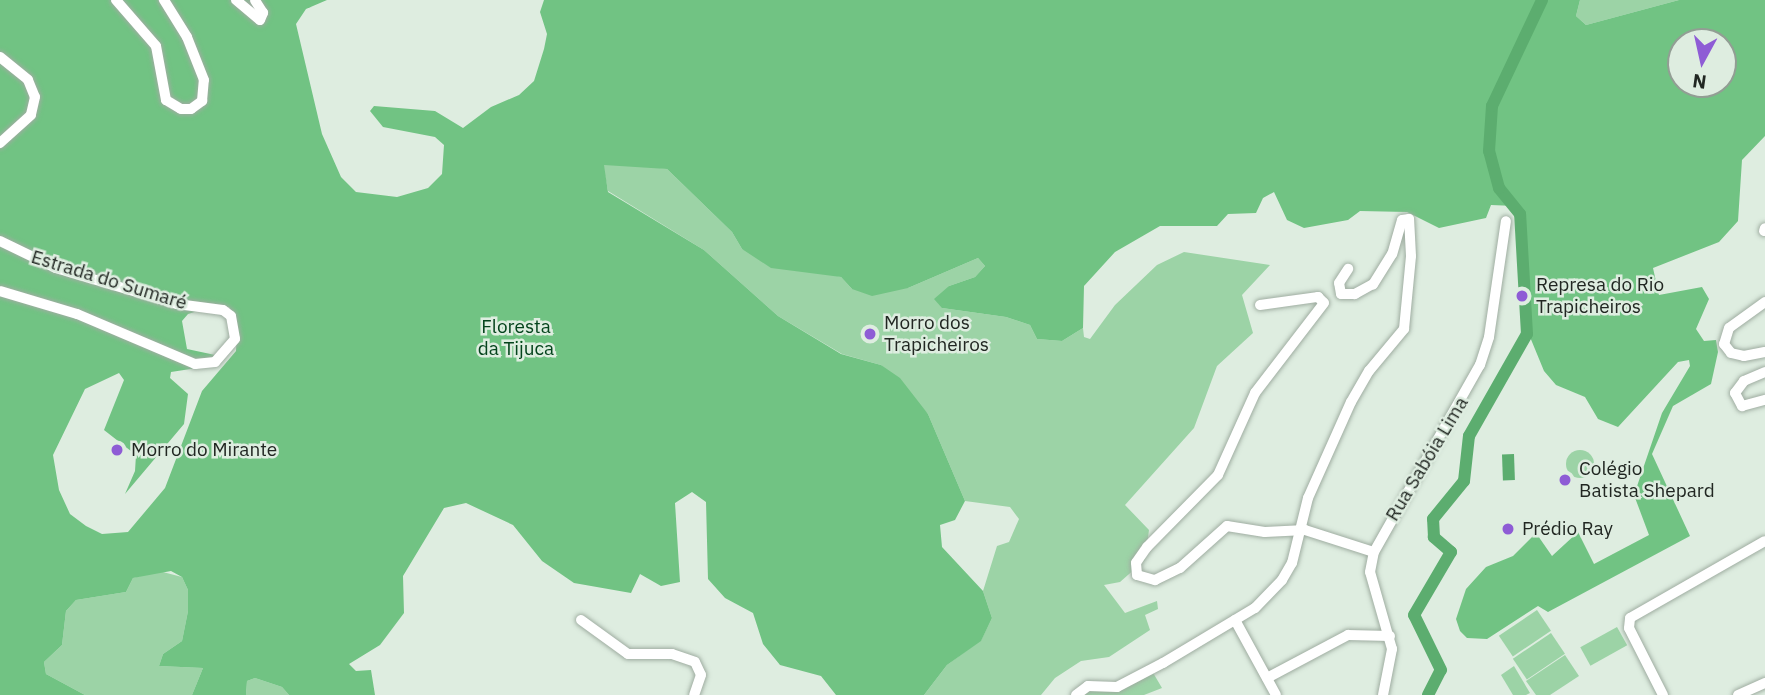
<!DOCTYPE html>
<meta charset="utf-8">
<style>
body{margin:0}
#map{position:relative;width:1765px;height:695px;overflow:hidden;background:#deede0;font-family:"IBM Plex Sans",sans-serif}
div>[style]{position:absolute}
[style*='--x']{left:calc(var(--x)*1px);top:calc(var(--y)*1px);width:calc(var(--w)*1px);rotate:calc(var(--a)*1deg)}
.green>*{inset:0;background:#9cd3a6;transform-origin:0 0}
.round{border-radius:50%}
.forest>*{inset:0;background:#71c383}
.water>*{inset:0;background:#5cad6f;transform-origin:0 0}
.river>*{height:12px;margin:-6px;padding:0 6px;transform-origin:6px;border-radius:6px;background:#5cad6f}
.roads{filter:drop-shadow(0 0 2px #9fada1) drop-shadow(0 0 2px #9fada1)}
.minor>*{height:10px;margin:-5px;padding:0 5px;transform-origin:5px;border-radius:5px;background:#fff}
.dots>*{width:19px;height:19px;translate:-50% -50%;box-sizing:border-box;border:4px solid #deede0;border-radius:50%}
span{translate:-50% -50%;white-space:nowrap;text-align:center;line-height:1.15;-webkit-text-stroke:5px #deede0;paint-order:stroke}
.street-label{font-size:19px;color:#212722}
.poi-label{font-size:19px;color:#212722}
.left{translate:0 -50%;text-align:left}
.park-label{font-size:19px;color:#04441c}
.north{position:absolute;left:1667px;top:28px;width:70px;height:70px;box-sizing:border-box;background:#deede0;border:2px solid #929e94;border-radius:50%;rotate:188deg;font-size:19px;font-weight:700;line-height:28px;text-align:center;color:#212722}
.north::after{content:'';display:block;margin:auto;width:24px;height:32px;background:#8e5cd5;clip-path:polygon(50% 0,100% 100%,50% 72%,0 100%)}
</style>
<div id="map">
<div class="green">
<i style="clip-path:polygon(1580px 0,1679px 0,1586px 25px,1576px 16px)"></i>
<i style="clip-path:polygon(630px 164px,667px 169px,732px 232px,742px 249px,841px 277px,852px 289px,908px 288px,978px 258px,985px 266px,975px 277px,949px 286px,942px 308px,1006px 317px,1030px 325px,1037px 339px,1062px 341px,1083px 328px,1084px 337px,1090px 339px,1115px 305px,1157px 265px,1184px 252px,1270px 265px,1242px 295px,1253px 333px,1217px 366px,1194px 428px,1125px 505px,1149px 530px,1145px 560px,1120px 582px,1104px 585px,1125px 613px,1157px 601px,1158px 609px,1145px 615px,1150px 630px,1109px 657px,1081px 661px,1055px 678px,1041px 695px,924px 695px,947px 665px,981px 640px,992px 618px,983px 591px,997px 546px,1009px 542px,1019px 519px,1010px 507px,965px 501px,928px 414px,881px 365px,842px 354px,778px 316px,704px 250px,608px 191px,603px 165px)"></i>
<i class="round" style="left:1566px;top:450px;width:28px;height:28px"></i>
<i style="clip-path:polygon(159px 571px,182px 577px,188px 590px,188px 611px,182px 641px,163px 654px,159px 666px,203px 668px,192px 695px,85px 695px,46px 674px,44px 662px,62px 645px,66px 611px,76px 600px,126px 592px,133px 578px)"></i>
<i style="left:1537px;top:610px;width:25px;height:46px;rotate:56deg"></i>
<i style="left:1617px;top:627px;width:21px;height:42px;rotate:61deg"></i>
<i style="left:1551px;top:633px;width:25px;height:46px;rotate:56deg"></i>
<i style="clip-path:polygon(1565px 655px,1579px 676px,1550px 695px,1536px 695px,1526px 681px)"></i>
<i style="clip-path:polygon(1514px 666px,1530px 693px,1526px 695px,1513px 695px,1501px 675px)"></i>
<i style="clip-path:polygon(1152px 671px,1162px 688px,1144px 695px,1078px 695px,1084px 688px,1113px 689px)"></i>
<i style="clip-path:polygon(255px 678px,282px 687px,289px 695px,246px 695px,247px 681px)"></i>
</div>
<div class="forest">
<i style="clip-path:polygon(evenodd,0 0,327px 0,306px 9px,296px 24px,322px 134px,341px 177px,356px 192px,397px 197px,428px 188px,442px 174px,444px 145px,435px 137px,383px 127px,370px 111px,374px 106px,435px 111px,463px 128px,491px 107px,519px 95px,534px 81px,544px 49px,547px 34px,540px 12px,544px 0,1580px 0,1576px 16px,1586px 25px,1679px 0,1765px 0,1765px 136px,1742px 160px,1738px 221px,1719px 242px,1653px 268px,1659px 295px,1702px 287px,1709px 299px,1696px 329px,1704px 341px,1716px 340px,1718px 352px,1711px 384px,1673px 406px,1652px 454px,1690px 536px,1548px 612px,1538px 606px,1487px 639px,1467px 638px,1460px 631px,1456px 619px,1466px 589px,1486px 567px,1513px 556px,1536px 533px,1552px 556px,1578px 532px,1594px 564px,1649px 535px,1634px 495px,1662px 413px,1690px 366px,1689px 360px,1678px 362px,1618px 427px,1598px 419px,1585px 397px,1556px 385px,1544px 371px,1530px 337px,1519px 290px,1524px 247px,1515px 206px,1491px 205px,1486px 218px,1439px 228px,1407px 212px,1360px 211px,1348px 220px,1304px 228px,1287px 220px,1274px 192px,1263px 198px,1256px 213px,1228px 214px,1217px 226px,1160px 226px,1115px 252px,1084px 286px,1083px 328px,1062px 341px,1037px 339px,1030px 325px,1006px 317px,942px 308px,934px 299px,949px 286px,975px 277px,985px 266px,978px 258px,908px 288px,872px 296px,852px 289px,841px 277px,771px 268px,742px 249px,732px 232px,667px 169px,604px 165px,608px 192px,704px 250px,778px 316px,841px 354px,881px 365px,900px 378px,928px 414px,965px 501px,955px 520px,940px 525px,942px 547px,983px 591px,992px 618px,981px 641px,947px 665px,924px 695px,836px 695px,821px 676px,780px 665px,763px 644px,753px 613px,725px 598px,708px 579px,706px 502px,692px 492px,675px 503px,680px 582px,661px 586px,640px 574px,631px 593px,574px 583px,542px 561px,513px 525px,466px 503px,444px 508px,403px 576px,404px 613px,380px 645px,349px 664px,356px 671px,371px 670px,375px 695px,289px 695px,282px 687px,255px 678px,247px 681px,246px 695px,192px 695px,203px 668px,159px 666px,163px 654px,182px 641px,188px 611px,188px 590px,182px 577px,171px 571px,133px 578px,126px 592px,76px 600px,66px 611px,62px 645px,44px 662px,46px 674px,85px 695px,0 695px,0 0,1681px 42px,1723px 42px,1723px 84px,1681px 84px,1681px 42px,0 0,214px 306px,229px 307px,237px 327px,236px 351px,202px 391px,165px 488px,128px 532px,102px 534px,86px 526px,70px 514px,59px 490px,53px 455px,85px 389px,119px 373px,124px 380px,104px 430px,136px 455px,135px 471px,125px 494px,184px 424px,188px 394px,170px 378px,171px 372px,197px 368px,213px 362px,215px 355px,187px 349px,182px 321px,188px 314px,214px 306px)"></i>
</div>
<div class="water">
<i style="left:1514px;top:454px;width:26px;height:12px;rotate:88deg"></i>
</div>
<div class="river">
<i style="--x:1428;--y:695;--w:28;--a:-63"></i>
<i style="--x:1441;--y:670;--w:61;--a:-116.1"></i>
<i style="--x:1414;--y:615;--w:73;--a:-59.6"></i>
<i style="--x:1451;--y:552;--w:23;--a:-139"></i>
<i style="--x:1434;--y:537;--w:18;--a:-93"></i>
<i style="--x:1433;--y:519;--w:49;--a:-50.8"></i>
<i style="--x:1464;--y:481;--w:45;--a:-83.7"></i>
<i style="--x:1469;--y:436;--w:117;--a:-60.4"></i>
<i style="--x:1527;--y:334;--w:120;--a:-93.3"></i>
<i style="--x:1520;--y:214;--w:33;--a:-129"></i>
<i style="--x:1499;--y:188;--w:38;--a:-105"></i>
<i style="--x:1489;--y:151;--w:45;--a:-86.2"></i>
<i style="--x:1492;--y:106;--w:117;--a:-64.7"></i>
</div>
<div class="roads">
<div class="minor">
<i style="--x:116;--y:0;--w:61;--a:49"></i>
<i style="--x:156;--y:46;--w:55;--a:79.5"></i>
<i style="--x:166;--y:100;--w:17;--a:31"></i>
<i style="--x:181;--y:109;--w:10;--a:0"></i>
<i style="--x:191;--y:109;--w:14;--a:-36"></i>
<i style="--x:202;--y:101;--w:21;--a:-85"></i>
<i style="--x:204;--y:80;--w:46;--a:-111.6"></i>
<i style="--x:187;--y:37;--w:44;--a:-121.9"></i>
<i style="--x:236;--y:0;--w:31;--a:40"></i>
<i style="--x:260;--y:20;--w:8;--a:-67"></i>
<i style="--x:263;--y:13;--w:15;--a:-122"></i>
<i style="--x:0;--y:57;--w:36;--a:39"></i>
<i style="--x:28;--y:80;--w:18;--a:68"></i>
<i style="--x:35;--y:97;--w:18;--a:103"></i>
<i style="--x:31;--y:115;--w:42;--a:137.9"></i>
<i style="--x:1764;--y:231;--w:3;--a:-72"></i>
<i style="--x:0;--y:241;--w:62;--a:25.7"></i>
<i style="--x:56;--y:268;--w:126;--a:16.6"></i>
<i style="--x:177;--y:304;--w:46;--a:7.4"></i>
<i style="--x:223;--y:310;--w:10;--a:37"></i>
<i style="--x:231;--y:316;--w:23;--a:80"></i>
<i style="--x:235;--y:339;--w:30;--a:131"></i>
<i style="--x:215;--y:362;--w:20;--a:174"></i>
<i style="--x:195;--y:364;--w:128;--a:-157"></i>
<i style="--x:77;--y:314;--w:80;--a:-163.4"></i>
<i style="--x:1765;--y:302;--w:44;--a:144.2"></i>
<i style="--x:1729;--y:328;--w:17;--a:107"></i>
<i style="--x:1724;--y:344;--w:11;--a:52"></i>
<i style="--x:1731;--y:353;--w:13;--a:13"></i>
<i style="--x:1744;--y:356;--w:21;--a:-11"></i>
<i style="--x:1260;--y:305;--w:59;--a:-7.9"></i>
<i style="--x:1318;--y:297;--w:8;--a:45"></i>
<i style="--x:1324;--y:303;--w:113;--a:127.5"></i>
<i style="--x:1255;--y:393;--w:90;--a:114.3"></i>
<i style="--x:1218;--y:475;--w:101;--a:134.6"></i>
<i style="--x:1147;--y:547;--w:19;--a:125"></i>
<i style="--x:1136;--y:563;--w:12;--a:85"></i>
<i style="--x:1137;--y:575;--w:19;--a:16"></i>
<i style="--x:1155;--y:580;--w:28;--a:-26"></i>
<i style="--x:1180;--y:568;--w:63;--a:-41.8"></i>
<i style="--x:1227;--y:526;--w:38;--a:9"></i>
<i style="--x:1265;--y:532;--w:40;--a:-2.9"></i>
<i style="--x:1305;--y:530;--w:72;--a:17.7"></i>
<i style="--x:1765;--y:372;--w:23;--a:157"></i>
<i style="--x:1744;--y:381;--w:15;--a:127"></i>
<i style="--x:1735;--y:393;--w:15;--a:62"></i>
<i style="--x:1742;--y:406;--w:24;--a:-15"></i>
<i style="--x:581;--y:620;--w:58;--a:35.9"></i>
<i style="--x:628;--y:654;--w:44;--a:0"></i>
<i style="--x:672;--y:654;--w:24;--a:19"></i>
<i style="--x:695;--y:662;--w:14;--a:65"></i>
<i style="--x:701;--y:675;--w:21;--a:109"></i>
<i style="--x:1235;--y:620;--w:85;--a:61.3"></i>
<i style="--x:1267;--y:678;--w:92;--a:-28"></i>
<i style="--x:1348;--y:635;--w:42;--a:1.4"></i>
<i style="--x:1076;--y:695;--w:15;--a:-37"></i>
<i style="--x:1088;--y:686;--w:29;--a:2"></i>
<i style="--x:1117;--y:687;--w:52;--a:-27.6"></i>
<i style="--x:1163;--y:663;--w:107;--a:-30.9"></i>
<i style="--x:1255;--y:608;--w:39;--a:-46"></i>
<i style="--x:1282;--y:580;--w:20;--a:-60"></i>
<i style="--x:1292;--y:563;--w:67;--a:-76.2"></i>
<i style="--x:1308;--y:498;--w:105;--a:-65.9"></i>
<i style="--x:1351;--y:402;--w:36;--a:-60"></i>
<i style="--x:1369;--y:371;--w:55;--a:-50.2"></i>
<i style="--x:1404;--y:329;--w:73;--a:-84.5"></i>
<i style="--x:1411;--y:256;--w:37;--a:-93"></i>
<i style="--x:1409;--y:219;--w:7;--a:172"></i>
<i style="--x:1402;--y:220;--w:35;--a:106"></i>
<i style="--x:1392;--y:254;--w:36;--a:122"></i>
<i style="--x:1373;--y:284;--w:21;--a:151"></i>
<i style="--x:1355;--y:294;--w:14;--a:180"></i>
<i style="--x:1341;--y:294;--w:11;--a:-100"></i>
<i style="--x:1339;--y:283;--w:17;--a:-57"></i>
<i style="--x:1383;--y:695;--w:47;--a:-78.9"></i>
<i style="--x:1392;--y:649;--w:80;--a:-105.9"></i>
<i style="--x:1370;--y:572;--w:20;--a:-79"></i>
<i style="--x:1374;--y:552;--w:215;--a:-60.5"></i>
<i style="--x:1480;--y:365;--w:29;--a:-72"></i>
<i style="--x:1489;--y:337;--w:117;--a:-81.7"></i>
<i style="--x:1663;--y:695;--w:75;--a:-116.9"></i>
<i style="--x:1629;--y:628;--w:10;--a:-84"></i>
<i style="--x:1630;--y:618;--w:155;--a:-29.7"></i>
<i style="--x:1738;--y:695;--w:30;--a:-24"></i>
</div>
</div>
<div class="dots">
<i style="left:1522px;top:296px;background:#8e5cd5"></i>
<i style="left:870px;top:334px;background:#8e5cd5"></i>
<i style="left:117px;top:450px;background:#8e5cd5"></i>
<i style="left:1565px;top:480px;background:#8e5cd5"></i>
<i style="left:1508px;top:529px;background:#8e5cd5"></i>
</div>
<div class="street-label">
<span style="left:109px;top:280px;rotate:17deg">Estrada do Sumaré</span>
<span style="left:1427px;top:459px;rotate:-59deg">Rua Sabóia Lima</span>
</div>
<div class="poi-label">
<span class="left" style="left:1536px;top:296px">Represa do Rio<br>Trapicheiros</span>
<span class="left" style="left:884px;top:334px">Morro dos<br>Trapicheiros</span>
<span class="left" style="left:131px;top:450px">Morro do Mirante</span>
<span class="left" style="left:1579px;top:480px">Colégio<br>Batista Shepard</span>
<span class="left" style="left:1522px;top:529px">Prédio Ray</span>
</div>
<div class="park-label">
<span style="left:516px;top:338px">Floresta<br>da Tijuca</span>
</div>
<div class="north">N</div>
</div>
